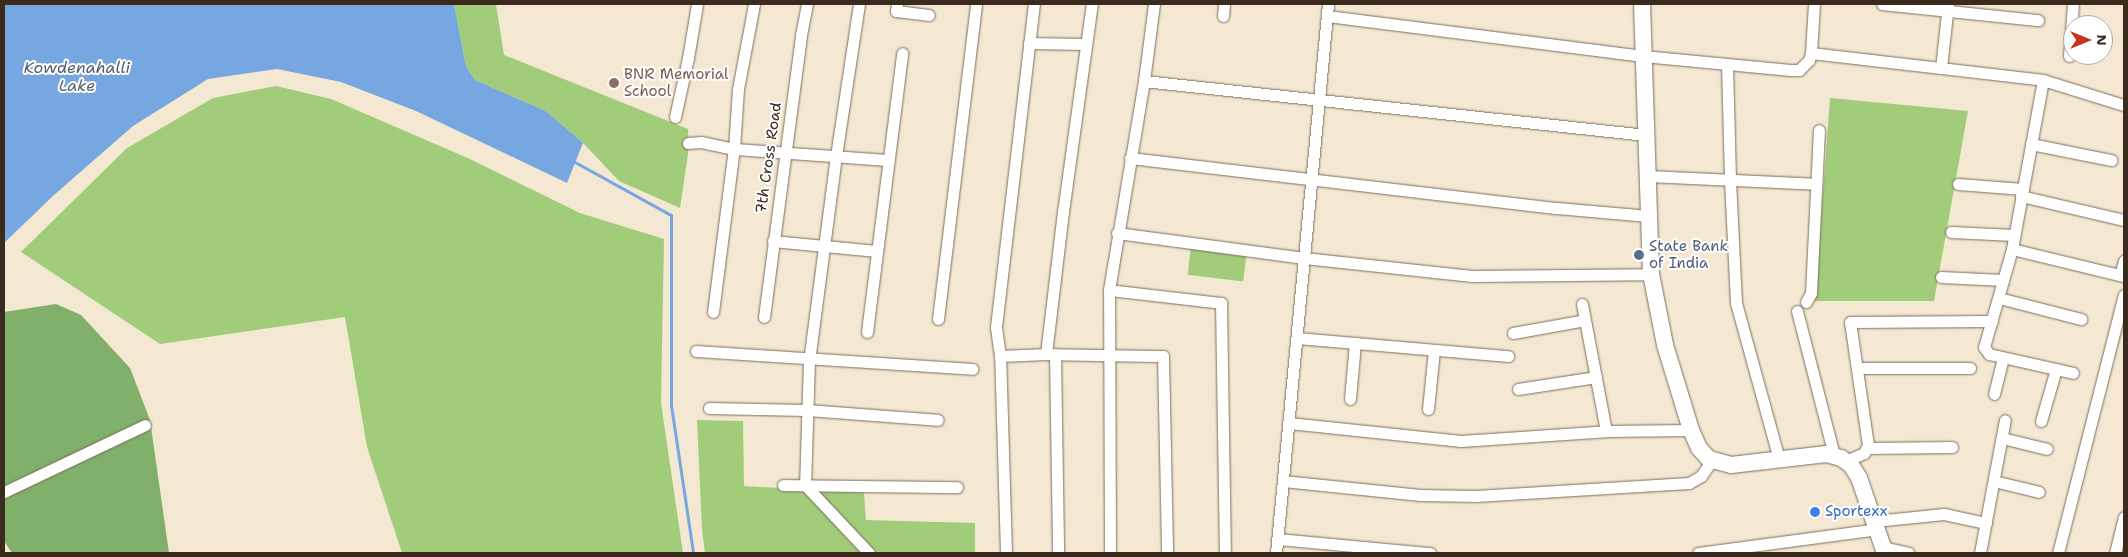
<!DOCTYPE html>
<style>
body{margin:0}
#map{position:relative;width:2128px;height:557px;overflow:hidden;background:#f5e8d2;font-family:"Shantell Sans",sans-serif}
div>[style]{position:absolute}
[style*='--x']{left:calc(var(--x)*1px);top:calc(var(--y)*1px);width:calc(var(--w)*1px);rotate:calc(var(--a)*1deg)}
.green>*{inset:0;background:#a1cd7a;transform-origin:0 0}
.forest>*{inset:0;background:#80b06a}
.water>*{inset:0;background:#76a7e1}
.stream>*{height:3px;margin:-1.5px;padding:0 1.5px;transform-origin:1.5px;border-radius:1.5px;background:#76a7e1}
.roads{filter:drop-shadow(0 0 1px #7c6c5d) drop-shadow(0 0 1px #7c6c5d)}
.street>*{height:11px;margin:-5.5px;padding:0 5.5px;transform-origin:5.5px;border-radius:5.5px;background:#fff}
.secondary>*{height:16px;margin:-8px;padding:0 8px;transform-origin:8px;border-radius:8px;background:#fff}
.dots>*{width:14px;height:14px;translate:-50% -50%;box-sizing:border-box;border:2px solid #fff;border-radius:50%}
span{translate:-50% -50%;white-space:nowrap;text-align:center;line-height:1.15;-webkit-text-stroke:4px #fff;paint-order:stroke}
.education-label{font-size:15px;color:#785e54}
.left{translate:0 -50%;text-align:left}
.street-label{font-size:15px;color:#3b2a1e}
.service-label{font-size:15px;color:#4e5e75}
.shop-label{font-size:15px;color:#366cbe}
.water-label{font-size:16px;color:#535c6c;font-style:italic}
.frame{position:absolute;inset:0;border:5px solid #3b2a1e;pointer-events:none}
.north{position:absolute;left:2063px;top:15px;width:50px;height:50px;box-sizing:border-box;background:#fff;border:1px solid #b1aaa5;border-radius:50%;rotate:90deg;font-size:14px;font-weight:700;line-height:20px;text-align:center;color:#3b2a1e}
.north::after{content:'';display:block;margin:auto;width:18px;height:22px;background:#c8321e;clip-path:polygon(50% 0,100% 100%,50% 72%,0 100%)}
</style>
<div id="map">
<div class="green">
<i style="clip-path:polygon(454px 4px,496px 4px,504px 55px,688px 129px,689px 147px,680px 208px,619px 181px,583px 143px,546px 111px,475px 80px,466px 66px)"></i>
<i style="clip-path:polygon(276px 86px,331px 99px,470px 159px,580px 213px,664px 239px,661px 403px,683px 553px,402px 553px,367px 447px,345px 317px,160px 344px,21px 252px,127px 148px,213px 98px)"></i>
<i style="clip-path:polygon(1830px 98px,1968px 111px,1934px 301px,1815px 301px)"></i>
<i style="left:1191px;top:247px;width:56px;height:28px;rotate:7deg"></i>
<i style="clip-path:polygon(697px 420px,743px 421px,744px 486px,864px 493px,866px 520px,975px 523px,975px 553px,705px 553px,702px 529px)"></i>
</div>
<div class="forest">
<i style="clip-path:polygon(56px 304px,81px 315px,130px 368px,150px 420px,169px 553px,12px 553px,4px 541px,4px 312px)"></i>
</div>
<div class="water">
<i style="clip-path:polygon(4px 4px,454px 4px,466px 66px,475px 80px,546px 111px,583px 143px,567px 183px,416px 111px,341px 82px,277px 69px,208px 79px,133px 126px,54px 195px,4px 243px)"></i>
</div>
<div class="stream">
<i style="--x:573;--y:161;--w:112;--a:28.9"></i>
<i style="--x:671;--y:215;--w:190;--a:90"></i>
<i style="--x:671;--y:405;--w:150;--a:81.5"></i>
</div>
<div class="roads">
<div class="street">
<i style="--x:859;--y:4;--w:154;--a:98.6"></i>
<i style="--x:836;--y:156;--w:206;--a:97.5"></i>
<i style="--x:809;--y:360;--w:125;--a:91.8"></i>
<i style="--x:805;--y:485;--w:93;--a:46.7"></i>
<i style="--x:897;--y:4;--w:7;--a:98"></i>
<i style="--x:896;--y:11;--w:33;--a:7"></i>
<i style="--x:1882;--y:4;--w:157;--a:5.9"></i>
<i style="--x:1223;--y:16;--w:12;--a:-85"></i>
<i style="--x:1327;--y:16;--w:319;--a:7.2"></i>
<i style="--x:1643;--y:56;--w:148;--a:5.4"></i>
<i style="--x:1790;--y:70;--w:9;--a:0"></i>
<i style="--x:1799;--y:70;--w:14;--a:-45"></i>
<i style="--x:1809;--y:60;--w:7;--a:-74"></i>
<i style="--x:1811;--y:53;--w:49;--a:-86.5"></i>
<i style="--x:1029;--y:43;--w:57;--a:1"></i>
<i style="--x:1811;--y:53;--w:234;--a:6.6"></i>
<i style="--x:2043;--y:80;--w:85;--a:17.2"></i>
<i style="--x:2069;--y:56;--w:52;--a:-85.6"></i>
<i style="--x:1727;--y:64;--w:116;--a:88.5"></i>
<i style="--x:1730;--y:180;--w:123;--a:87.2"></i>
<i style="--x:1736;--y:303;--w:162;--a:74.6"></i>
<i style="--x:1941;--y:68;--w:63;--a:-83.7"></i>
<i style="--x:2043;--y:80;--w:172;--a:100.4"></i>
<i style="--x:2012;--y:249;--w:102;--a:105.9"></i>
<i style="--x:1984;--y:347;--w:9;--a:54"></i>
<i style="--x:1989;--y:354;--w:86;--a:12.7"></i>
<i style="--x:1144;--y:81;--w:505;--a:6.14"></i>
<i style="--x:675;--y:117;--w:60;--a:-77.6"></i>
<i style="--x:688;--y:58;--w:55;--a:-80.5"></i>
<i style="--x:688;--y:143;--w:13;--a:-4"></i>
<i style="--x:701;--y:142;--w:34;--a:12"></i>
<i style="--x:734;--y:149;--w:155;--a:4.1"></i>
<i style="--x:2031;--y:144;--w:82;--a:11.3"></i>
<i style="--x:1130;--y:158;--w:430;--a:6.7"></i>
<i style="--x:1557;--y:208;--w:92;--a:5"></i>
<i style="--x:1648;--y:176;--w:167;--a:2.7"></i>
<i style="--x:1958;--y:184;--w:65;--a:4.4"></i>
<i style="--x:2021;--y:196;--w:106;--a:13.1"></i>
<i style="--x:1951;--y:232;--w:63;--a:2.7"></i>
<i style="--x:1117;--y:233;--w:189;--a:7.6"></i>
<i style="--x:1304;--y:258;--w:169;--a:6.1"></i>
<i style="--x:1472;--y:276;--w:179;--a:-0.6"></i>
<i style="--x:773;--y:241;--w:104;--a:5.5"></i>
<i style="--x:2012;--y:249;--w:115;--a:13.6"></i>
<i style="--x:2120;--y:275;--w:15;--a:-74"></i>
<i style="--x:1941;--y:277;--w:62;--a:2.8"></i>
<i style="--x:1109;--y:290;--w:113;--a:6.6"></i>
<i style="--x:1221;--y:303;--w:250;--a:89.1"></i>
<i style="--x:1999;--y:298;--w:85;--a:14.4"></i>
<i style="--x:1806;--y:302;--w:10;--a:-61"></i>
<i style="--x:1811;--y:293;--w:163;--a:-87.2"></i>
<i style="--x:1582;--y:304;--w:129;--a:79.3"></i>
<i style="--x:1797;--y:311;--w:149;--a:75.6"></i>
<i style="--x:713;--y:312;--w:164;--a:-82.7"></i>
<i style="--x:734;--y:149;--w:60;--a:-86.2"></i>
<i style="--x:738;--y:89;--w:86;--a:-79.3"></i>
<i style="--x:764;--y:317;--w:284;--a:-82.5"></i>
<i style="--x:801;--y:35;--w:32;--a:-79"></i>
<i style="--x:938;--y:319;--w:317;--a:-83.1"></i>
<i style="--x:867;--y:332;--w:281;--a:-82.8"></i>
<i style="--x:1513;--y:333;--w:73;--a:-10.2"></i>
<i style="--x:1297;--y:338;--w:212;--a:4.9"></i>
<i style="--x:696;--y:351;--w:277;--a:3.7"></i>
<i style="--x:1046;--y:354;--w:143;--a:-83.2"></i>
<i style="--x:1063;--y:212;--w:210;--a:-82.1"></i>
<i style="--x:1055;--y:354;--w:199;--a:89.1"></i>
<i style="--x:1000;--y:356;--w:29;--a:-98"></i>
<i style="--x:996;--y:327;--w:325;--a:-83.3"></i>
<i style="--x:1857;--y:368;--w:113;--a:0"></i>
<i style="--x:1518;--y:389;--w:79;--a:-8.7"></i>
<i style="--x:1994;--y:394;--w:37;--a:-76"></i>
<i style="--x:1350;--y:399;--w:56;--a:-84.9"></i>
<i style="--x:709;--y:408;--w:97;--a:1.2"></i>
<i style="--x:806;--y:410;--w:132;--a:4.3"></i>
<i style="--x:1428;--y:409;--w:59;--a:-84.2"></i>
<i style="--x:2041;--y:421;--w:54;--a:-73.9"></i>
<i style="--x:1289;--y:423;--w:173;--a:6"></i>
<i style="--x:1461;--y:441;--w:145;--a:-3.9"></i>
<i style="--x:1606;--y:431;--w:85;--a:-0.7"></i>
<i style="--x:2002;--y:438;--w:46;--a:13.7"></i>
<i style="--x:1868;--y:448;--w:84;--a:-0.7"></i>
<i style="--x:1846;--y:461;--w:20;--a:-24"></i>
<i style="--x:1864;--y:453;--w:9;--a:-63"></i>
<i style="--x:1868;--y:445;--w:124;--a:-98.3"></i>
<i style="--x:1850;--y:322;--w:142;--a:-0.4"></i>
<i style="--x:1283;--y:481;--w:138;--a:5.8"></i>
<i style="--x:1420;--y:495;--w:56;--a:1"></i>
<i style="--x:1476;--y:496;--w:213;--a:-3.5"></i>
<i style="--x:1689;--y:483;--w:14;--a:-30"></i>
<i style="--x:1701;--y:476;--w:19;--a:-55"></i>
<i style="--x:1994;--y:481;--w:46;--a:13.7"></i>
<i style="--x:783;--y:485;--w:174;--a:0.7"></i>
<i style="--x:4;--y:492;--w:156;--a:-25.4"></i>
<i style="--x:1875;--y:521;--w:69;--a:-5.8"></i>
<i style="--x:1944;--y:514;--w:43;--a:12.1"></i>
<i style="--x:1278;--y:539;--w:153;--a:5.3"></i>
<i style="--x:1883;--y:547;--w:26;--a:13"></i>
<i style="--x:1006;--y:553;--w:197;--a:-91.7"></i>
<i style="--x:1000;--y:356;--w:46;--a:-2.5"></i>
<i style="--x:1046;--y:354;--w:117;--a:1"></i>
<i style="--x:1163;--y:356;--w:197;--a:88.8"></i>
<i style="--x:1110;--y:553;--w:263;--a:-90.2"></i>
<i style="--x:1109;--y:290;--w:212;--a:-80.5"></i>
<i style="--x:1144;--y:81;--w:78;--a:-82.6"></i>
<i style="--x:1276;--y:553;--w:551;--a:-84.59"></i>
<i style="--x:1698;--y:553;--w:182;--a:-7.6"></i>
<i style="--x:1980;--y:553;--w:135;--a:-79.4"></i>
<i style="--x:2058;--y:553;--w:266;--a:-75.7"></i>
<i style="--x:2115;--y:553;--w:37;--a:-76"></i>
</div>
<div class="secondary">
<i style="--x:1642;--y:4;--w:270;--a:88.1"></i>
<i style="--x:1651;--y:274;--w:72;--a:78.8"></i>
<i style="--x:1665;--y:345;--w:89;--a:73"></i>
<i style="--x:1691;--y:430;--w:20;--a:66"></i>
<i style="--x:1699;--y:448;--w:15;--a:48"></i>
<i style="--x:1709;--y:459;--w:23;--a:15"></i>
<i style="--x:1731;--y:465;--w:96;--a:-6.6"></i>
<i style="--x:1826;--y:454;--w:16;--a:15"></i>
<i style="--x:1841;--y:458;--w:12;--a:35"></i>
<i style="--x:1851;--y:465;--w:15;--a:58"></i>
<i style="--x:1859;--y:478;--w:79;--a:70.9"></i>
</div>
</div>
<div class="dots">
<i style="left:614px;top:83px;background:#8d6e63"></i>
<i style="left:1639px;top:255px;background:#5c6f8a"></i>
<i style="left:1815px;top:512px;background:#3f7fe0"></i>
</div>
<div class="education-label">
<span class="left" style="left:624px;top:83px">BNR Memorial<br>School</span>
</div>
<div class="street-label">
<span style="left:769px;top:158px;rotate:-82deg">7th Cross Road</span>
</div>
<div class="service-label">
<span class="left" style="left:1649px;top:255px">State Bank<br>of India</span>
</div>
<div class="shop-label">
<span class="left" style="left:1825px;top:512px">Sportexx</span>
</div>
<div class="water-label">
<span style="left:77px;top:77px">Kowdenahalli<br>Lake</span>
</div>
<div class="frame"></div>
<div class="north">N</div>
</div>
